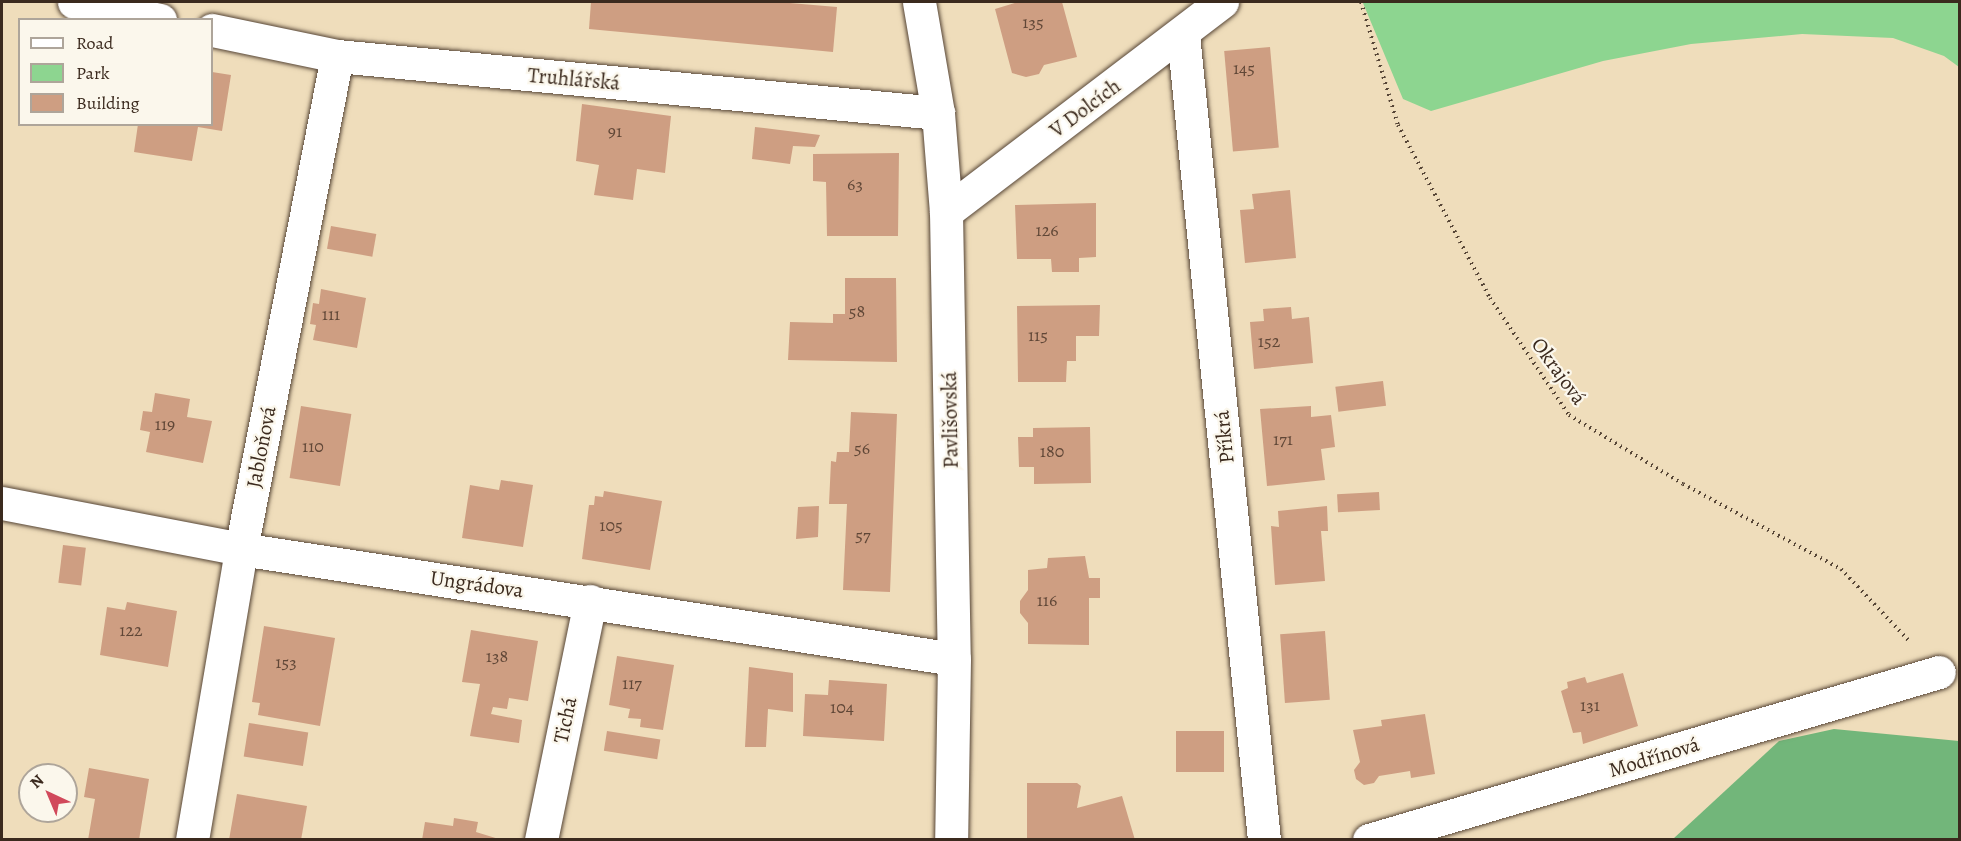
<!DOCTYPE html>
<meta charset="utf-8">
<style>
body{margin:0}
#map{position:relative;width:1961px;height:841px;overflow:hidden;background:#efddbb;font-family:Alegreya,serif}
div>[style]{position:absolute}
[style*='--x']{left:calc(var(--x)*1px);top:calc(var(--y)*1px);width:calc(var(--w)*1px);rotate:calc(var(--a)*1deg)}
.green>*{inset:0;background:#8dd590}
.forest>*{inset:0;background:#72b67a}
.building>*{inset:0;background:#ce9e82;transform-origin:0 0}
.path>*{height:4px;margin-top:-2px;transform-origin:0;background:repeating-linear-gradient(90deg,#564536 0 1.5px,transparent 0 6px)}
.roads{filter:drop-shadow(0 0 2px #564536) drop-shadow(0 0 2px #564536)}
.minor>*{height:33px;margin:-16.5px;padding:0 16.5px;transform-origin:16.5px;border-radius:16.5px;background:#fff}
span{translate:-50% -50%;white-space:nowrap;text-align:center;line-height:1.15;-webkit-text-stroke:4.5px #fbf7ec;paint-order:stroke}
.number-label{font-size:18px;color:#604737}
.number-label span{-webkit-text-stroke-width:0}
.street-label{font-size:21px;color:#3b2a1e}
.frame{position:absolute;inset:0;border:3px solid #3b2a1e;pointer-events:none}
.legend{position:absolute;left:18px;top:18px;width:195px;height:108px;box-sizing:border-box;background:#fbf7ec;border:2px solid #aea59a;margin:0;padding:8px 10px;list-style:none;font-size:18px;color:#3b2a1e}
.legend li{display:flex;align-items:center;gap:12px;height:30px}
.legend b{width:30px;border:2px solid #aea59a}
.north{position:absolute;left:18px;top:763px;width:60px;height:60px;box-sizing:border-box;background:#fbf7ec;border:2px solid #aea59a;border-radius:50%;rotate:316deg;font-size:16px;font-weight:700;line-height:24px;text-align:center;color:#3b2a1e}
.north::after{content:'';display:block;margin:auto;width:21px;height:27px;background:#d1495b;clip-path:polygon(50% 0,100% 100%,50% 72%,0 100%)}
</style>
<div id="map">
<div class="green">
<i style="clip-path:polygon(1960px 2px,1959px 67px,1944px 56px,1893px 38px,1802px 34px,1691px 44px,1603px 61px,1431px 111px,1403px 99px,1363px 3px)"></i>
</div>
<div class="forest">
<i style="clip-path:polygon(1834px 729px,1959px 741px,1959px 839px,1673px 839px,1779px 741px)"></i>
</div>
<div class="building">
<i style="clip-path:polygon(591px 2px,778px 2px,837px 7px,833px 52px,589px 29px)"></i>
<i style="clip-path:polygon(1018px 2px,1062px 2px,1077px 57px,1044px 65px,1039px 74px,1026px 77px,1012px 73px,995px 9px)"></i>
<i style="left:1270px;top:47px;width:101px;height:46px;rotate:85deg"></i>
<i style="clip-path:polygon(212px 72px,231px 75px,222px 131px,198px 127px,192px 161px,134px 152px,138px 124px,212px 124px)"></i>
<i style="clip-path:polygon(582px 104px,671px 116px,665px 173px,637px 169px,633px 200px,594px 195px,599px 165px,576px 161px)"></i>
<i style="clip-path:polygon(755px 127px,820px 135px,815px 147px,793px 146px,790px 164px,752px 159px)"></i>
<i style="clip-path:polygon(899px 153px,898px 236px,827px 236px,826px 182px,813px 181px,813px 154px)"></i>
<i style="clip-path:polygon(1290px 190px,1296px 258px,1245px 263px,1240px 210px,1254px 209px,1252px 194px)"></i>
<i style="clip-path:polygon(1096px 203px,1096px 257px,1079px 258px,1079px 272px,1052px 272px,1051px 259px,1017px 259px,1015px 205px)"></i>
<i style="left:331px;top:226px;width:46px;height:23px;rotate:10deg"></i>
<i style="clip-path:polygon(845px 278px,896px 278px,897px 362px,788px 360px,790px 322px,833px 323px,833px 314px,845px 314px)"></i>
<i style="clip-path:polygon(321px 289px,366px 298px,357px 348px,313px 340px,316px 325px,310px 324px,313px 303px,319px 304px)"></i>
<i style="clip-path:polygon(1100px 305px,1099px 336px,1076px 336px,1076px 361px,1067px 361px,1066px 382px,1018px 382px,1017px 306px)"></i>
<i style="clip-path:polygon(1291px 307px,1292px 319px,1309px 317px,1313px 363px,1254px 369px,1250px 322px,1264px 321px,1263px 309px)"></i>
<i style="left:1383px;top:381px;width:25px;height:48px;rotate:83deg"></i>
<i style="clip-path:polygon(155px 393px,190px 399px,187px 417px,212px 421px,203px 463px,146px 452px,150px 432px,140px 430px,143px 411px,152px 412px)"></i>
<i style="left:301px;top:406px;width:51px;height:73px;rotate:9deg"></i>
<i style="clip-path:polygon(1311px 406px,1311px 417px,1331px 415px,1335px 447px,1321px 449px,1325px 480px,1267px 486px,1260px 409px)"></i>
<i style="clip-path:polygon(851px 412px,897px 414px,890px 592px,843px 590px,847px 504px,829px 504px,831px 461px,836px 462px,837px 452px,849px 452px)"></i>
<i style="clip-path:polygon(1090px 427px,1091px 483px,1034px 484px,1034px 467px,1019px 467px,1018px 437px,1033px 437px,1033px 428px)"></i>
<i style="clip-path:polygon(501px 480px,533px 485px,523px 547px,462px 538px,470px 485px,499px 490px)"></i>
<i style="clip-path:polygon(604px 491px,662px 501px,650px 570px,582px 559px,589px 505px,594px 505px,595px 496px,603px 497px)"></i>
<i style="left:1379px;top:492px;width:18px;height:42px;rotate:87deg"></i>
<i style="clip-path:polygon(819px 506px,818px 537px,796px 539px,798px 507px)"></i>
<i style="clip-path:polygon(1327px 506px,1328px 531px,1321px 531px,1325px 581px,1275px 585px,1271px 526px,1279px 527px,1278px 511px)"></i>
<i style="left:63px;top:545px;width:23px;height:38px;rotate:7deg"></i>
<i style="clip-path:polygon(1085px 556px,1089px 578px,1100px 578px,1100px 598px,1089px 598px,1089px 645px,1028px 644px,1028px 623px,1020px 613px,1020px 601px,1028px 590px,1028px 570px,1047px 568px,1048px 558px)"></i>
<i style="clip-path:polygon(127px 602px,177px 611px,168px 667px,100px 655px,107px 607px,125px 610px)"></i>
<i style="clip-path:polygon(264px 626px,335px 638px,320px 726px,258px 715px,260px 703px,252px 702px)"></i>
<i style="clip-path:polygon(471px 630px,538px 641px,528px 701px,509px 698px,507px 709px,493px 707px,491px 714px,522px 720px,519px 743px,470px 736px,480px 684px,462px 682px)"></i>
<i style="left:1325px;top:631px;width:69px;height:45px;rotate:86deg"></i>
<i style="clip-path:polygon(617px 656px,674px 665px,663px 730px,640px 727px,641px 719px,628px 718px,630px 709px,609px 705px)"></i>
<i style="clip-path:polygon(749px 667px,793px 673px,793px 712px,768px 709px,766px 747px,745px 747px)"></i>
<i style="clip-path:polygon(1623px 673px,1638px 726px,1583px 744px,1581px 732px,1573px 733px,1561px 691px,1568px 688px,1567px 682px,1585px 677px,1587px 683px)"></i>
<i style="clip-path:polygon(829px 680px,887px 684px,884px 741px,803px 736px,805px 694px,828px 695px)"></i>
<i style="clip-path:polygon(1425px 714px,1435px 774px,1411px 778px,1410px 771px,1379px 776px,1374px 783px,1364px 785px,1356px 779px,1354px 770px,1360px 762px,1353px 730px,1382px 726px,1381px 720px)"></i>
<i style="left:249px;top:723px;width:60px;height:34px;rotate:9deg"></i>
<i style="left:607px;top:731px;width:54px;height:20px;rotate:9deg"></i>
<i style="left:1176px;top:731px;width:48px;height:41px"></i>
<i style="clip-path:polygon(89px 768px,149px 779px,139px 840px,88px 840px,95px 799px,84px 797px)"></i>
<i style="clip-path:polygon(1027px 783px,1077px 783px,1081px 786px,1077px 808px,1122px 796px,1135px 840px,1027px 840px)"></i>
<i style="clip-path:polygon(237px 794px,307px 806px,301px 840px,229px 840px)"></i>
<i style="clip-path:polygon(454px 818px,478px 822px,476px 832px,502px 840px,422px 840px,425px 822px,453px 826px)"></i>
</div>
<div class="path">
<i style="--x:1361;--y:2;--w:128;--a:73.3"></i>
<i style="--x:1398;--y:125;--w:196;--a:62"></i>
<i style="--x:1490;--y:298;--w:141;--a:56"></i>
<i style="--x:1569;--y:415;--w:133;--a:31.2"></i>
<i style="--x:1683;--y:484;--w:179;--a:28.3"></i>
<i style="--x:1841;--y:569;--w:99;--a:46.6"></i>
</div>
<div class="roads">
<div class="minor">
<i style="--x:74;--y:2;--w:88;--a:11.8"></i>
<i style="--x:919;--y:2;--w:113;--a:80.3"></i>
<i style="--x:938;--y:113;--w:99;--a:85.4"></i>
<i style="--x:946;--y:212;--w:447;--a:89"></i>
<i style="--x:954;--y:659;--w:181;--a:90.9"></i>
<i style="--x:212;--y:30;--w:128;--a:11.7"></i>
<i style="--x:337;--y:56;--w:604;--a:5.42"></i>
<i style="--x:1183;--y:34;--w:810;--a:84.26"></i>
<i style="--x:946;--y:212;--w:347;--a:-37.3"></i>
<i style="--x:2;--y:503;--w:243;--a:10.9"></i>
<i style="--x:241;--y:549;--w:721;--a:8.77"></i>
<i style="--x:192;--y:840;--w:295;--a:-80.4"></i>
<i style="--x:241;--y:549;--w:502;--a:-78.98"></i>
<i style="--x:541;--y:840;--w:244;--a:-78.4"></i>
<i style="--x:1369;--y:840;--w:594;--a:-16.42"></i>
</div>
</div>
<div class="number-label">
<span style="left:1033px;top:22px">135</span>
<span style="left:1244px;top:68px">145</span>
<span style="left:615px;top:131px">91</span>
<span style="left:855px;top:184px">63</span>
<span style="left:1047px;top:230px">126</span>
<span style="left:857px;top:311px">58</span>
<span style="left:331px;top:314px">111</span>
<span style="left:1038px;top:335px">115</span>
<span style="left:1269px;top:341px">152</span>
<span style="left:165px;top:424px">119</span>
<span style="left:1283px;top:439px">171</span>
<span style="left:313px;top:446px">110</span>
<span style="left:862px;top:448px">56</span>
<span style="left:1052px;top:451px">180</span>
<span style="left:611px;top:525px">105</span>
<span style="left:863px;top:535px">57</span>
<span style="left:1047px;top:600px">116</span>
<span style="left:131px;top:630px">122</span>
<span style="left:497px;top:656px">138</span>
<span style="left:286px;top:662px">153</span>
<span style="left:632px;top:683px">117</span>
<span style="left:1590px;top:705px">131</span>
<span style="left:842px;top:707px">104</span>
</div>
<div class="street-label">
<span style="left:574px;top:79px;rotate:5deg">Truhlářská</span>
<span style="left:1085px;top:108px;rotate:-37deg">V Dolcích</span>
<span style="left:1559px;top:371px;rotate:54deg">Okrajová</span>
<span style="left:950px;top:420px;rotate:-91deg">Pavlišovská</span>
<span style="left:1224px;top:437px;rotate:-96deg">Příkrá</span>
<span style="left:261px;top:447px;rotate:-79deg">Jabloňová</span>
<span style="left:477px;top:584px;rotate:8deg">Ungrádova</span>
<span style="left:565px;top:720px;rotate:-78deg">Tichá</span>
<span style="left:1654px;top:757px;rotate:-17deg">Modřínová</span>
</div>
<div class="frame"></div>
<ul class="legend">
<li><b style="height:8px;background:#fff"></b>Road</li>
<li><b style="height:16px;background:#8dd590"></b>Park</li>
<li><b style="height:16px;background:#ce9e82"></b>Building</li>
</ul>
<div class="north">N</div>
</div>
